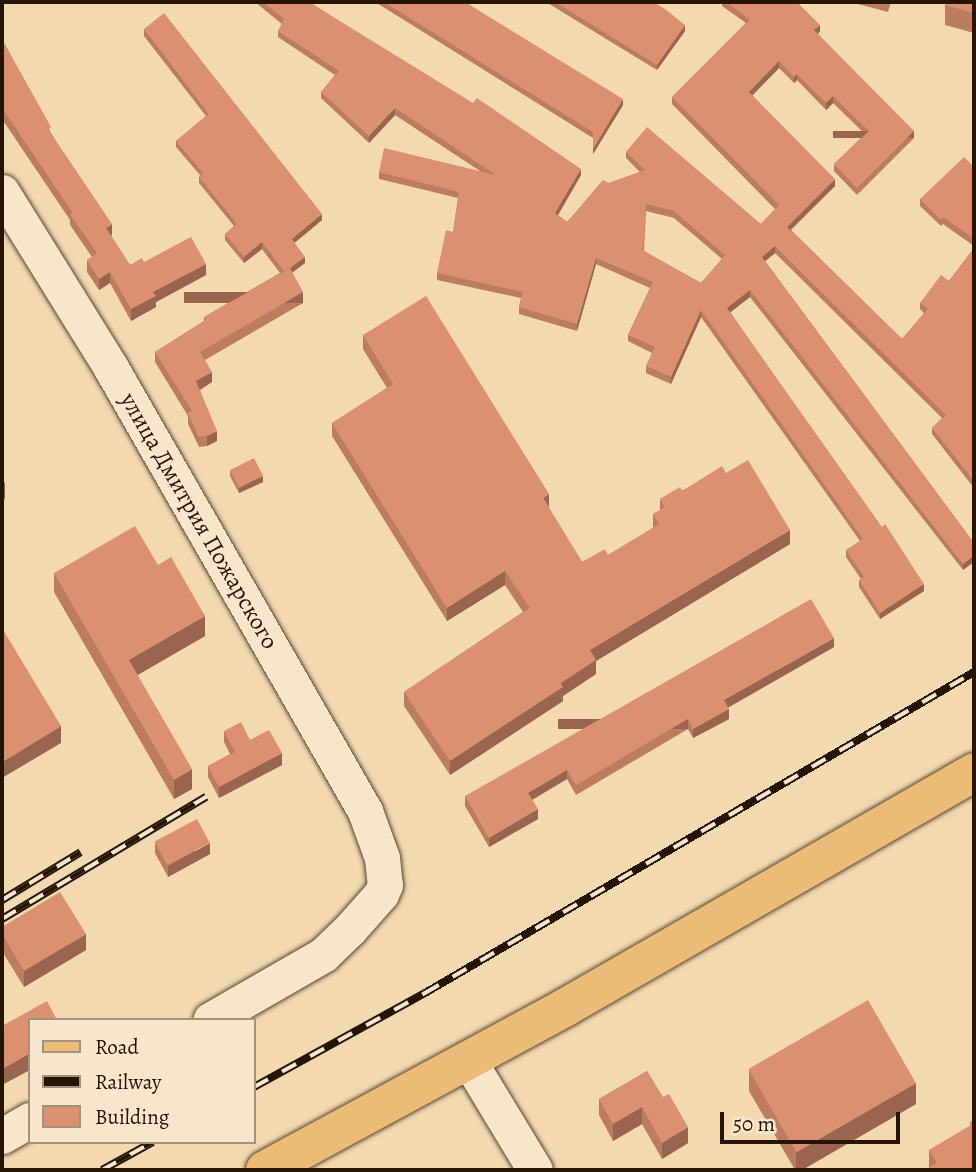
<!DOCTYPE html>
<meta charset="utf-8">
<style>
body{margin:0}
#map{position:relative;width:976px;height:1172px;overflow:hidden;background:#f3d9b0;font-family:Alegreya,serif}
div>[style]{position:absolute}
[style*='--x']{left:calc(var(--x)*1px);top:calc(var(--y)*1px);width:calc(var(--w)*1px);rotate:calc(var(--a)*1deg)}
.roads{filter:drop-shadow(0 0 2px #594630) drop-shadow(0 0 2px #594630)}
.minor>*{height:35px;margin:-17.5px;padding:0 17.5px;transform-origin:17.5px;border-radius:17.5px;background:#f7e6cc}
.major>*{height:38px;margin:-19px;padding:0 19px;transform-origin:19px;border-radius:19px;background:#eabc78}
.rail>*{height:8px;margin-top:-4px;transform-origin:0;background:repeating-linear-gradient(90deg,#f7e6cc 0 16px,#261505 0 32px);box-sizing:border-box;border-block:2px solid #261505}
.wall>*{inset:0;background:#bc7c60}
.shaded-wall>*{inset:0;background:#99654e;transform-origin:0 0}
.building>*{inset:0;background:#db9070;transform-origin:0 0}
span{translate:-50% -50%;white-space:nowrap;text-align:center;line-height:1.15;-webkit-text-stroke:7px #f7e6cc;paint-order:stroke}
.street-label{font-size:24px;color:#261505}
.frame{position:absolute;inset:0;border:4px solid #261505;pointer-events:none}
.legend{position:absolute;left:28px;top:1018px;width:228px;height:126px;box-sizing:border-box;background:#f7e6cc;border:2px solid #a3927c;margin:0;padding:9px 12px;list-style:none;font-size:21px;color:#261505}
.legend li{display:flex;align-items:center;gap:14px;height:35px}
.legend b{width:35px;border:2px solid #a3927c}
.scale{position:absolute;left:720px;top:1112px;width:180px;height:32px;box-sizing:border-box;border:4px solid #261505;border-top:0;padding-left:9px;font-size:21px;line-height:24px;white-space:nowrap;color:#261505;-webkit-text-stroke:5px #f7e6cc;paint-order:stroke}
</style>
<div id="map">
<div class="roads">
<div class="minor">
<i style="--x:2;--y:192;--w:207;--a:58.2"></i>
<i style="--x:111;--y:368;--w:511;--a:60.17"></i>
<i style="--x:365;--y:811;--w:50;--a:70.1"></i>
<i style="--x:382;--y:858;--w:27;--a:84"></i>
<i style="--x:385;--y:885;--w:10;--a:114"></i>
<i style="--x:381;--y:894;--w:47;--a:131.5"></i>
<i style="--x:350;--y:929;--w:37;--a:136"></i>
<i style="--x:323;--y:955;--w:130;--a:150.1"></i>
<i style="--x:469;--y:1061;--w:127;--a:58.8"></i>
<i style="--x:2;--y:1136;--w:32;--a:-30"></i>
</div>
<div class="major">
<i style="--x:265;--y:1170;--w:342;--a:-28.4"></i>
<i style="--x:566;--y:1007;--w:471;--a:-29.9"></i>
</div>
</div>
<div class="rail">
<i style="--x:2;--y:900;--w:92;--a:-31.3"></i>
<i style="--x:2;--y:919;--w:238;--a:-30.9"></i>
<i style="--x:254;--y:1087;--w:195;--a:-28.8"></i>
<i style="--x:425;--y:993;--w:636;--a:-30.31"></i>
<i style="--x:102;--y:1170;--w:58;--a:-28.8"></i>
</div>
<div class="wall">
<i style="clip-path:polygon(evenodd,255px 2px,309px 2px,581px 175px,558px 215px,567px 222px,609px 183px,640px 172px,626px 158px,626px 152px,761px 224px,775px 209px,672px 104px,672px 97px,746px 23px,722px 6px,722px 2px,797px 2px,820px 31px,818px 34px,914px 138px,857px 195px,834px 171px,834px 164px,865px 134px,833px 103px,826px 110px,797px 80px,794px 83px,779px 68px,752px 95px,835px 186px,791px 230px,902px 339px,924px 313px,920px 309px,920px 303px,949px 281px,974px 248px,974px 488px,932px 434px,932px 428px,942px 418px,775px 253px,765px 261px,974px 543px,963px 570px,750px 297px,730px 312px,924px 591px,880px 619px,859px 587px,859px 580px,861px 579px,846px 557px,846px 550px,860px 541px,701px 317px,671px 384px,646px 373px,646px 366px,652px 353px,628px 341px,628px 335px,650px 288px,596px 264px,577px 331px,519px 314px,519px 307px,521px 298px,437px 280px,437px 273px,453px 232px,458px 198px,379px 179px,379px 172px,480px 171px,395px 115px,369px 143px,321px 98px,321px 92px,335px 75px,278px 37px,278px 31px,282px 24px,255px 2px,646px 211px,674px 218px,722px 259px,701px 283px,644px 251px,646px 211px)"></i>
<i style="clip-path:polygon(375px 2px,465px 2px,623px 105px,593px 154px,593px 138px)"></i>
<i style="clip-path:polygon(546px 2px,653px 2px,685px 31px,657px 70px)"></i>
<i style="clip-path:polygon(850px 2px,891px 2px,888px 12px)"></i>
<i style="clip-path:polygon(974px 2px,974px 33px,945px 25px,945px 5px)"></i>
<i style="clip-path:polygon(144px 29px,322px 220px,294px 243px,305px 263px,292px 273px,303px 303px,205px 360px,212px 382px,200px 390px,217px 441px,207px 446px,199px 447px,188px 424px,188px 416px,155px 362px,155px 352px,204px 321px,204px 317px,280px 273px,262px 249px,244px 263px,225px 240px,225px 234px,234px 226px,199px 183px,199px 177px,200px 175px,176px 147px,176px 141px,206px 116px,144px 36px)"></i>
<i style="clip-path:polygon(2px 39px,51px 133px,112px 235px,111px 236px,130px 265px,144px 262px,206px 275px,156px 302px,156px 307px,131px 321px,110px 283px,99px 290px,87px 272px,87px 260px,92px 257px,70px 225px,70px 220px,2px 119px)"></i>
<i style="clip-path:polygon(974px 167px,974px 246px,943px 224px,941px 226px,920px 206px,920px 199px)"></i>
<i style="clip-path:polygon(363px 335px,549px 508px,582px 562px,608px 555px,653px 528px,653px 514px,660px 510px,660px 499px,726px 473px,790px 544px,596px 661px,596px 674px,563px 696px,563px 701px,450px 775px,404px 706px,404px 692px,523px 612px,505px 585px,447px 621px,332px 436px,332px 423px,387px 388px,363px 349px)"></i>
<i style="clip-path:polygon(230px 470px,263px 482px,239px 493px,230px 476px)"></i>
<i style="clip-path:polygon(158px 565px,205px 636px,137px 675px,192px 789px,174px 799px,54px 592px,54px 573px)"></i>
<i style="clip-path:polygon(834px 647px,728px 707px,729px 719px,693px 738px,688px 729px,576px 795px,567px 779px,532px 800px,538px 819px,489px 847px,465px 806px,465px 796px)"></i>
<i style="clip-path:polygon(224px 731px,250px 740px,282px 765px,219px 798px,208px 777px,208px 766px,230px 754px,224px 742px)"></i>
<i style="clip-path:polygon(155px 842px,210px 854px,168px 877px,155px 853px)"></i>
<i style="clip-path:polygon(2px 927px,86px 950px,24px 987px,2px 951px)"></i>
<i style="clip-path:polygon(749px 1069px,916px 1104px,802px 1170px,795px 1170px,749px 1091px)"></i>
<i style="clip-path:polygon(647px 1071px,688px 1143px,662px 1159px,642px 1124px,613px 1141px,599px 1115px,599px 1099px)"></i>
<i style="clip-path:polygon(974px 1120px,974px 1170px,929px 1167px,929px 1150px,970px 1127px,970px 1122px)"></i>
</div>
<div class="shaded-wall">
<i style="clip-path:polygon(685px 25px,685px 31px,657px 70px,657px 65px)"></i>
<i style="clip-path:polygon(820px 25px,820px 31px,814px 37px,814px 30px)"></i>
<i style="clip-path:polygon(779px 61px,779px 68px,749px 99px,749px 92px)"></i>
<i style="clip-path:polygon(797px 74px,797px 80px,794px 83px,794px 77px)"></i>
<i style="clip-path:polygon(833px 96px,833px 103px,826px 110px,826px 103px)"></i>
<i style="clip-path:polygon(623px 99px,623px 105px,593px 154px,593px 149px)"></i>
<i style="clip-path:polygon(395px 108px,395px 115px,369px 143px,369px 136px)"></i>
<i style="left:914px;top:131px;width:7px;height:81px;rotate:90deg"></i>
<i style="clip-path:polygon(581px 169px,581px 175px,555px 220px,555px 213px)"></i>
<i style="clip-path:polygon(835px 179px,835px 186px,787px 233px,787px 227px)"></i>
<i style="clip-path:polygon(322px 214px,322px 220px,292px 245px,292px 239px)"></i>
<i style="clip-path:polygon(112px 224px,112px 235px,106px 239px,106px 228px)"></i>
<i style="clip-path:polygon(262px 242px,262px 249px,244px 263px,244px 257px)"></i>
<i style="clip-path:polygon(775px 246px,775px 253px,762px 264px,762px 257px)"></i>
<i style="clip-path:polygon(305px 257px,305px 263px,284px 278px,284px 272px)"></i>
<i style="clip-path:polygon(596px 258px,596px 264px,577px 331px,577px 324px)"></i>
<i style="clip-path:polygon(206px 264px,206px 275px,156px 302px,156px 307px,131px 321px,131px 309px,153px 292px)"></i>
<i style="clip-path:polygon(110px 272px,110px 283px,99px 290px,99px 279px)"></i>
<i style="clip-path:polygon(750px 290px,750px 297px,727px 315px,727px 308px)"></i>
<i style="left:303px;top:292px;width:11px;height:119px;rotate:90deg"></i>
<i style="clip-path:polygon(701px 310px,701px 317px,671px 384px,671px 377px)"></i>
<i style="clip-path:polygon(212px 372px,212px 382px,196px 392px,196px 381px)"></i>
<i style="clip-path:polygon(217px 431px,217px 441px,207px 446px,207px 436px)"></i>
<i style="clip-path:polygon(263px 476px,263px 482px,239px 493px,239px 487px)"></i>
<i style="clip-path:polygon(5px 482px,5px 499px,2px 500px,2px 484px)"></i>
<i style="clip-path:polygon(549px 494px,549px 508px,543px 498px)"></i>
<i style="clip-path:polygon(790px 530px,790px 544px,596px 661px,596px 674px,563px 696px,563px 701px,450px 775px,450px 761px,561px 683px,590px 650px)"></i>
<i style="clip-path:polygon(974px 555px,974px 562px,963px 570px,963px 564px)"></i>
<i style="clip-path:polygon(505px 571px,505px 585px,447px 621px,447px 608px)"></i>
<i style="clip-path:polygon(924px 584px,924px 591px,880px 619px,880px 613px)"></i>
<i style="clip-path:polygon(205px 616px,205px 636px,129px 680px,129px 660px)"></i>
<i style="clip-path:polygon(834px 638px,834px 647px,724px 710px,724px 700px)"></i>
<i style="clip-path:polygon(729px 709px,729px 719px,693px 738px,693px 729px)"></i>
<i style="left:688px;top:719px;width:10px;height:130px;rotate:90deg"></i>
<i style="clip-path:polygon(61px 726px,61px 743px,2px 778px,2px 762px)"></i>
<i style="clip-path:polygon(282px 753px,282px 765px,219px 798px,219px 787px)"></i>
<i style="clip-path:polygon(192px 769px,192px 789px,174px 799px,174px 780px)"></i>
<i style="clip-path:polygon(567px 770px,567px 779px,528px 802px,528px 793px)"></i>
<i style="clip-path:polygon(538px 809px,538px 819px,489px 847px,489px 838px)"></i>
<i style="clip-path:polygon(210px 843px,210px 854px,168px 877px,168px 866px)"></i>
<i style="clip-path:polygon(86px 934px,86px 950px,24px 987px,24px 971px)"></i>
<i style="clip-path:polygon(30px 1053px,30px 1070px,2px 1085px,2px 1069px)"></i>
<i style="clip-path:polygon(916px 1083px,916px 1104px,802px 1170px,796px 1170px,796px 1152px)"></i>
<i style="clip-path:polygon(642px 1107px,642px 1124px,613px 1141px,613px 1124px)"></i>
<i style="clip-path:polygon(688px 1127px,688px 1143px,662px 1159px,662px 1143px)"></i>
</div>
<div class="building">
<i style="clip-path:polygon(evenodd,263px 2px,309px 2px,473px 103px,477px 98px,581px 169px,555px 213px,567px 222px,603px 180px,609px 183px,645px 170px,626px 152px,647px 127px,761px 224px,779px 205px,672px 97px,750px 20px,726px 2px,797px 2px,820px 25px,814px 30px,914px 131px,857px 188px,834px 164px,869px 131px,833px 96px,826px 103px,797px 74px,794px 77px,779px 61px,749px 92px,835px 179px,787px 227px,902px 339px,928px 309px,920px 303px,941px 275px,949px 281px,974px 248px,974px 481px,932px 428px,946px 415px,775px 246px,762px 257px,974px 543px,974px 555px,963px 564px,750px 290px,727px 308px,882px 527px,885px 524px,924px 584px,880px 613px,859px 580px,864px 577px,846px 550px,863px 539px,701px 310px,671px 377px,646px 366px,655px 347px,628px 335px,653px 282px,596px 258px,577px 324px,519px 307px,523px 292px,437px 273px,446px 230px,453px 232px,459px 192px,379px 172px,384px 148px,496px 175px,395px 108px,369px 136px,321px 92px,339px 71px,278px 31px,284px 19px,263px 2px,646px 204px,674px 211px,725px 255px,701px 283px,643px 251px,646px 204px)"></i>
<i style="clip-path:polygon(384px 2px,465px 2px,623px 99px,593px 149px,593px 132px)"></i>
<i style="clip-path:polygon(555px 2px,653px 2px,665px 9px,685px 25px,657px 65px)"></i>
<i style="clip-path:polygon(946px 2px,974px 2px,974px 13px,945px 5px)"></i>
<i style="clip-path:polygon(164px 13px,322px 214px,292px 239px,305px 257px,290px 268px,284px 271px,262px 242px,244px 257px,225px 234px,236px 225px,234px 220px,199px 177px,203px 173px,176px 141px,209px 114px,144px 29px)"></i>
<i style="clip-path:polygon(2px 39px,51px 127px,48px 129px,112px 224px,106px 228px,130px 265px,142px 258px,144px 262px,191px 237px,206px 264px,153px 292px,156px 296px,131px 309px,110px 272px,99px 279px,87px 260px,97px 253px,70px 214px,73px 213px,2px 108px)"></i>
<i style="clip-path:polygon(964px 157px,974px 167px,974px 239px,943px 217px,941px 220px,920px 199px)"></i>
<i style="clip-path:polygon(290px 268px,303px 292px,200px 352px,212px 372px,196px 381px,217px 431px,207px 436px,199px 437px,188px 413px,192px 411px,155px 352px,206px 320px,204px 317px)"></i>
<i style="clip-path:polygon(426px 296px,549px 494px,543px 498px,582px 562px,605px 549px,608px 555px,659px 524px,653px 514px,665px 507px,660px 499px,680px 487px,682px 491px,722px 466px,726px 473px,748px 460px,790px 530px,590px 650px,596px 660px,561px 683px,563px 687px,450px 761px,404px 692px,530px 608px,505px 571px,447px 608px,332px 423px,393px 384px,363px 335px)"></i>
<i style="left:254px;top:458px;width:20px;height:27px;rotate:63deg"></i>
<i style="clip-path:polygon(135px 526px,158px 565px,171px 557px,205px 616px,129px 660px,192px 769px,174px 780px,54px 573px)"></i>
<i style="clip-path:polygon(811px 599px,834px 638px,724px 700px,729px 709px,693px 729px,688px 719px,576px 785px,567px 770px,528px 793px,538px 809px,489px 838px,465px 796px)"></i>
<i style="clip-path:polygon(2px 628px,61px 726px,2px 762px)"></i>
<i style="clip-path:polygon(241px 722px,250px 740px,269px 730px,282px 753px,219px 787px,208px 766px,235px 752px,224px 731px)"></i>
<i style="left:197px;top:819px;width:27px;height:48px;rotate:62deg"></i>
<i style="clip-path:polygon(60px 892px,86px 934px,24px 971px,2px 934px,2px 927px)"></i>
<i style="left:868px;top:1000px;width:96px;height:138px;rotate:60deg"></i>
<i style="clip-path:polygon(47px 1001px,57px 1020px,30px 1020px,30px 1053px,2px 1069px,2px 1026px)"></i>
<i style="clip-path:polygon(647px 1071px,663px 1097px,669px 1094px,688px 1127px,662px 1143px,642px 1107px,613px 1124px,599px 1099px)"></i>
<i style="clip-path:polygon(974px 1120px,974px 1170px,924px 1170px,937px 1163px,929px 1150px,971px 1125px,970px 1122px)"></i>
</div>
<div class="street-label">
<span style="left:199px;top:521px;rotate:60deg">улица Дмитрия Пожарского</span>
</div>
<div class="frame"></div>
<ul class="legend">
<li><b style="height:9px;background:#eabc78"></b>Road</li>
<li><b style="height:9px;background:#261505"></b>Railway</li>
<li><b style="height:19px;background:#db9070"></b>Building</li>
</ul>
<div class="scale">50 m</div>
</div>
